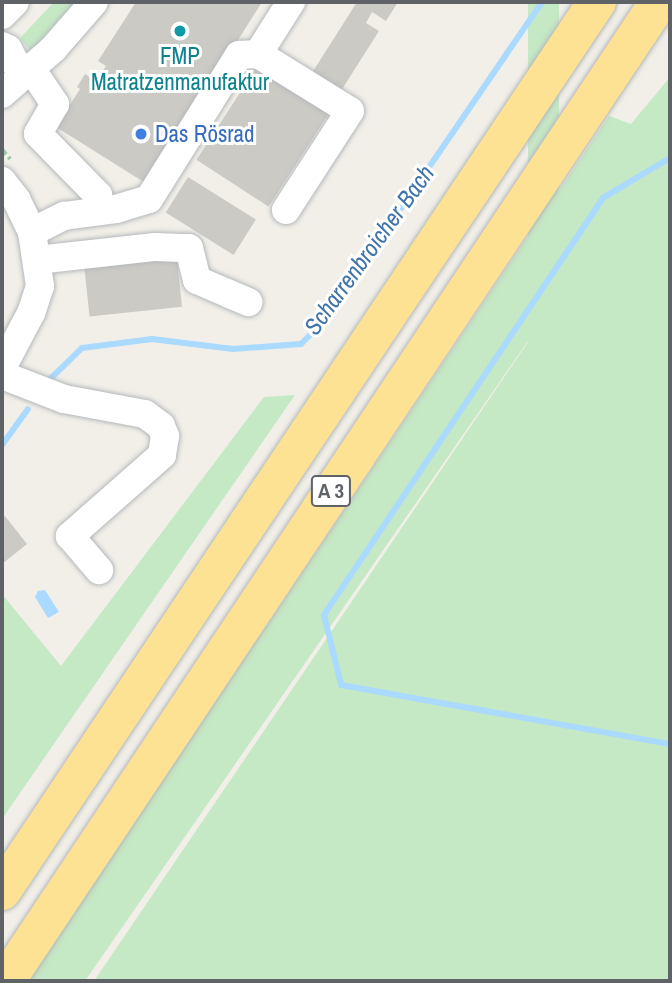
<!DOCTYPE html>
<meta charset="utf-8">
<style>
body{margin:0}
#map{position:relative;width:672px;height:983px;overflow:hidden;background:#f1efe8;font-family:"Archivo Narrow",sans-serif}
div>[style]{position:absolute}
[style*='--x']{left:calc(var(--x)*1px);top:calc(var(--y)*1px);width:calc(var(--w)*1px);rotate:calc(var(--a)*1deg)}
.green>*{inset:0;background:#c5e8c5;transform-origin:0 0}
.water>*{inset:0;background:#aadaff}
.stream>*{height:6px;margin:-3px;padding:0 3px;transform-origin:3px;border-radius:3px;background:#aadaff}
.building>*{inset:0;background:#cccac5;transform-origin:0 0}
.path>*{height:3.5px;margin-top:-1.75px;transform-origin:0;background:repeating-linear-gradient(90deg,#9cc7a9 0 7px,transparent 0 10.5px)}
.roads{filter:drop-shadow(0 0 2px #b5b8bc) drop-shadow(0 0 2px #b5b8bc)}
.minor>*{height:28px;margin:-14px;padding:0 14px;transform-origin:14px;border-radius:14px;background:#fff}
.highway>*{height:38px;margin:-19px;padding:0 19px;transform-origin:19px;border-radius:19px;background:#fde293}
.dots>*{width:19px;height:19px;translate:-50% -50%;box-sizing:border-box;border:4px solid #fff;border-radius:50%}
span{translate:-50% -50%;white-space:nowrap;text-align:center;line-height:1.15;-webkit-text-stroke:6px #fff;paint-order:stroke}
.shield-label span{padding:2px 5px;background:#fff;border:2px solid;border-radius:5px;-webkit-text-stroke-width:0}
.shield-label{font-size:21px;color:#5f6368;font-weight:700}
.culture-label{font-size:23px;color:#0d838f}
.shop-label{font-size:23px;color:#366cbe}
.left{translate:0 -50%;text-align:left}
.water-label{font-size:24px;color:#4174aa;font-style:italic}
.frame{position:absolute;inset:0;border:4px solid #5f6368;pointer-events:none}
</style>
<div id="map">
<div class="green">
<i style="clip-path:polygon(54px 2px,76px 2px,31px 52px,20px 38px)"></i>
<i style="left:528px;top:2px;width:31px;height:387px"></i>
<i style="clip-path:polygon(670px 77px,670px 981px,94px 981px,566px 286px,85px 981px,28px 981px,609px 116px,631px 124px)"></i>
<i style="clip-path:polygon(295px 395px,2px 819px,2px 594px,61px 666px,264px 397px)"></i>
</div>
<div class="water">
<i style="clip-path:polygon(45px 590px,59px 612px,48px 618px,35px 597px,38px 591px)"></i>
</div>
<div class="stream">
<i style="--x:670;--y:158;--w:78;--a:149.2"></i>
<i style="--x:603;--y:198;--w:502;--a:123.79"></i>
<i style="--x:324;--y:615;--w:72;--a:76.3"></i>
<i style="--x:341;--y:685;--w:334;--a:10.2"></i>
<i style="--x:46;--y:383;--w:50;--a:-44.2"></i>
<i style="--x:82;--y:348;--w:71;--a:-7.3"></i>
<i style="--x:152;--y:339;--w:82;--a:7"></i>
<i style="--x:233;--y:349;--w:68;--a:-4.2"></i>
<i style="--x:301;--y:344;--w:31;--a:-45"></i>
<i style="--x:323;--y:322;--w:388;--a:-55.6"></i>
<i style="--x:2;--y:445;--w:44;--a:-54.2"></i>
</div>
<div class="building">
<i style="clip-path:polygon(136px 2px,262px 2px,147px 184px,56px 127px,80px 89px,77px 87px,85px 74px,96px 81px,106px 66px,98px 61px)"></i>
<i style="clip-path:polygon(357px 2px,398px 2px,386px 21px,372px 12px,366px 23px,379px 31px,339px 94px,310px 76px)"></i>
<i style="left:258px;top:65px;width:86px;height:113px;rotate:33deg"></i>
<i style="left:188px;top:177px;width:80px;height:42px;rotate:32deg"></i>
<i style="left:177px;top:259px;width:48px;height:93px;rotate:84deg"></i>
<i style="clip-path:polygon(5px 516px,27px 544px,2px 564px,2px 519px)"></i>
</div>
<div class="path">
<i style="--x:2;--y:149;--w:13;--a:51"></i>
</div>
<div class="roads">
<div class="minor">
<i style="--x:2;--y:15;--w:18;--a:-45"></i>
<i style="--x:2;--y:46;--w:7;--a:27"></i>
<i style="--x:8;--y:49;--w:30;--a:62"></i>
<i style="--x:258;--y:54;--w:62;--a:-57.6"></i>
<i style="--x:30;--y:67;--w:45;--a:56"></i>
<i style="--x:55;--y:104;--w:34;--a:120"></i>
<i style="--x:38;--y:134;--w:86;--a:45.5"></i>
<i style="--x:98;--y:195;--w:16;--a:86"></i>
<i style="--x:2;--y:94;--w:68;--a:-41.4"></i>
<i style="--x:53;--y:49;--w:62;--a:-48.9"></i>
<i style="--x:2;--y:181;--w:23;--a:52"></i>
<i style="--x:16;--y:199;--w:37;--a:64"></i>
<i style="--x:32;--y:232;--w:55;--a:81.6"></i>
<i style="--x:40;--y:286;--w:28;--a:108"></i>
<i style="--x:31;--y:313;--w:62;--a:117.8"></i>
<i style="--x:32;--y:232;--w:36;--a:-27"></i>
<i style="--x:64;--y:216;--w:52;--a:-7.7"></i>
<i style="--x:116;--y:209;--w:34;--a:-17"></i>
<i style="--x:149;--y:199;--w:170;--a:-58"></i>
<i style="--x:239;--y:55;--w:19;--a:-3"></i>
<i style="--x:258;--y:54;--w:108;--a:31.8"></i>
<i style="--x:350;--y:111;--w:118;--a:122.9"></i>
<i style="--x:37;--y:260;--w:119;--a:-6.3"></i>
<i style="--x:155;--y:247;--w:34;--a:2"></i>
<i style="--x:189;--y:248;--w:33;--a:76"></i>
<i style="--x:197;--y:280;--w:56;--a:23.3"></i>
<i style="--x:2;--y:375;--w:66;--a:21.2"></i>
<i style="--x:64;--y:399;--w:82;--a:10.5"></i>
<i style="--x:145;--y:414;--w:20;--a:37"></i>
<i style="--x:161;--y:426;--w:11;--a:68"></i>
<i style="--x:165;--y:436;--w:19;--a:99"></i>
<i style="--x:162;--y:455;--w:123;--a:138.6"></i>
<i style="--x:70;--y:536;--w:45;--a:49.5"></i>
</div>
<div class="highway">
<i style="--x:2;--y:891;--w:1070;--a:-56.21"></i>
<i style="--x:6;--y:981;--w:1177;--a:-56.3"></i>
</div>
</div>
<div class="dots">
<i style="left:180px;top:31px;background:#0f9aa8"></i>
<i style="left:141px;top:134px;background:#3f7fe0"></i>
</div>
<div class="shield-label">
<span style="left:331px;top:491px">A 3</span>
</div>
<div class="culture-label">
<span style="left:180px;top:69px">FMP<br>Matratzenmanufaktur</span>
</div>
<div class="shop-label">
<span class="left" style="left:155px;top:134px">Das Rösrad</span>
</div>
<div class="water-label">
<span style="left:369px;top:250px;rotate:-54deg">Scharrenbroicher Bach</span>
</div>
<div class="frame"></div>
</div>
